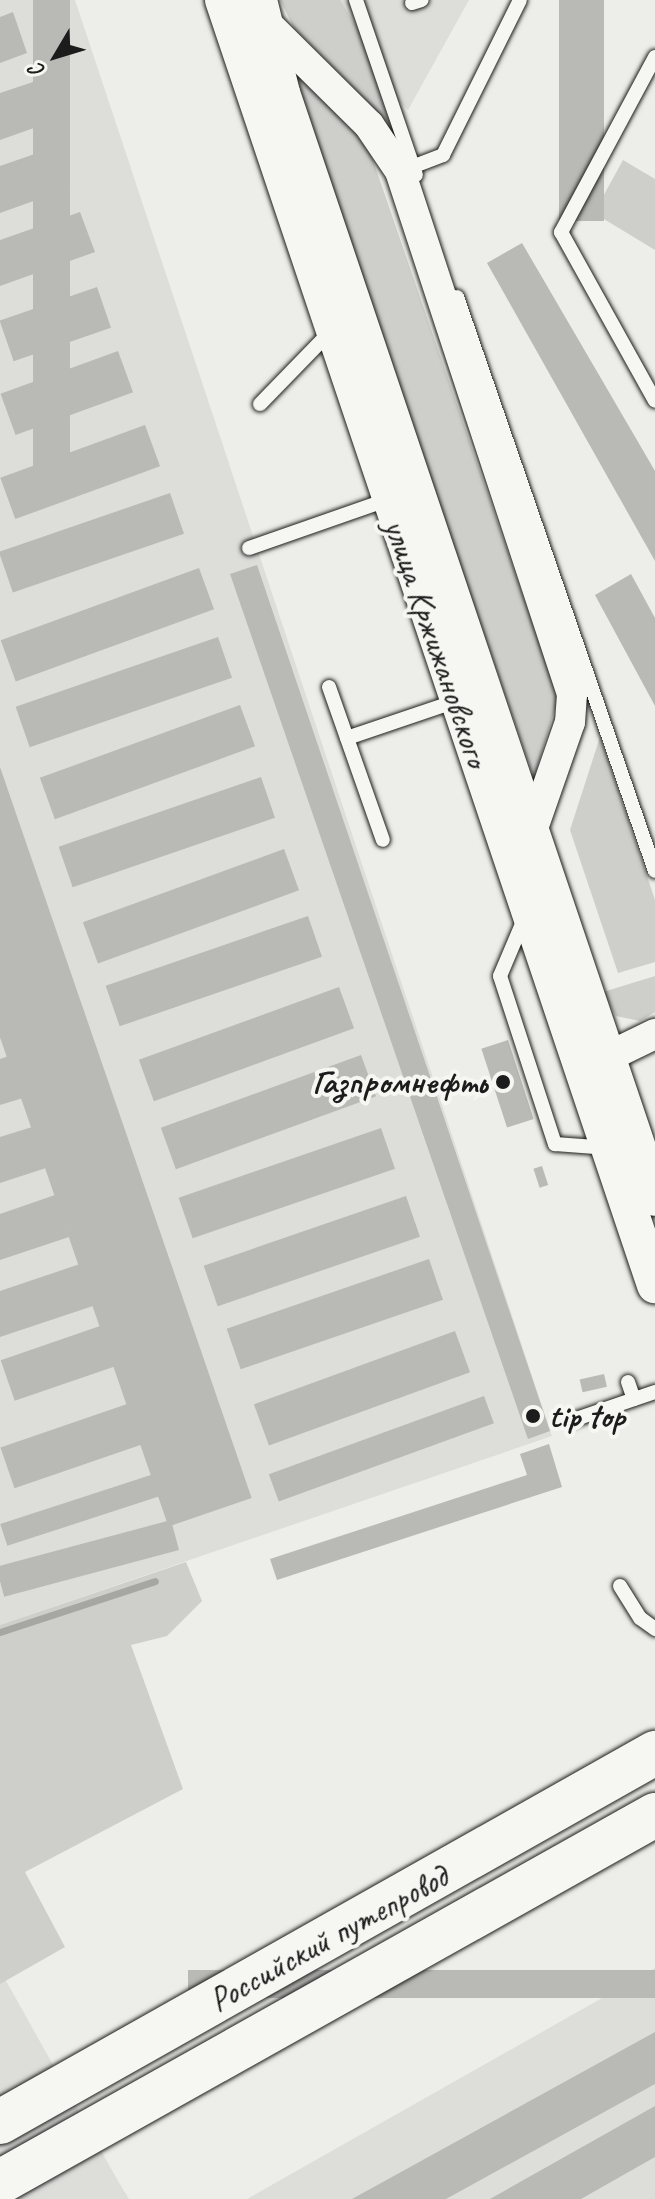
<!DOCTYPE html>
<meta charset="utf-8">
<style>
body{margin:0}
#map{position:relative;width:655px;height:2199px;overflow:hidden;background:#edede9;font-family:Caveat,sans-serif}
div>[style]{position:absolute}
[style*='--x']{left:calc(var(--x)*1px);top:calc(var(--y)*1px);width:calc(var(--w)*1px);rotate:calc(var(--a)*1deg)}
.built>*{inset:0;background:#ddddda}
.green>*{inset:0;background:#cececb}
.stream>*{height:7px;margin:-3.5px;padding:0 3.5px;transform-origin:3.5px;border-radius:3.5px;background:#a6a6a3}
.building>*{inset:0;background:#b9b9b6;transform-origin:0 0}
.roads{filter:drop-shadow(0 0 2px #1c1c1c) drop-shadow(0 0 2px #1c1c1c)}
.service>*{height:14px;margin:-7px;padding:0 7px;transform-origin:7px;border-radius:7px;background:#f6f6f2}
.minor>*{height:30px;margin:-15px;padding:0 15px;transform-origin:15px;border-radius:15px;background:#f6f6f2}
.tertiary>*{height:36px;margin:-18px;padding:0 18px;transform-origin:18px;border-radius:18px;background:#f6f6f2}
.primary>*{height:44px;margin:-22px;padding:0 22px;transform-origin:22px;border-radius:22px;background:#f6f6f2}
.dots>*{width:22px;height:22px;translate:-50% -50%;box-sizing:border-box;border:4px solid #f6f6f2;border-radius:50%}
span{translate:-50% -50%;white-space:nowrap;text-align:center;line-height:1.15;-webkit-text-stroke:8px #f6f6f2;paint-order:stroke}
.street-label{font-size:34px;color:#1c1c1c}
.poi-label{font-size:34px;color:#1c1c1c;font-weight:700}
.right{translate:-100% -50%;text-align:right}
.left{translate:0 -50%;text-align:left}
.north{position:absolute;left:16px;top:16px;width:80px;height:80px;-webkit-text-stroke:6px #f6f6f2;paint-order:stroke;rotate:232deg;font-size:22px;font-weight:700;line-height:32px;text-align:center;color:#1c1c1c}
.north::after{content:'';display:block;margin:auto;width:28px;height:36px;background:#1c1c1c;clip-path:polygon(50% 0,100% 100%,50% 72%,0 100%)}
</style>
<div id="map">
<div class="built">
<i style="clip-path:polygon(0 0,75px 0,552px 1436px,0 1625px)"></i>
<i style="clip-path:polygon(325px 0,469px 0,408px 110px,342px 46px)"></i>
<i style="clip-path:polygon(655px 1968px,655px 2199px,247px 2199px)"></i>
<i style="clip-path:polygon(0 1970px,118px 2181px,129px 2199px,0 2199px)"></i>
</div>
<div class="green">
<i style="clip-path:polygon(280px 0,340px 0,360px 32px,391px 126px,294px 28px)"></i>
<i style="clip-path:polygon(296px 73px,367px 143px,558px 698px,534px 778px,292px 78px)"></i>
<i style="clip-path:polygon(623px 160px,655px 179px,655px 250px,594px 213px)"></i>
<i style="clip-path:polygon(600px 737px,655px 900px,655px 962px,618px 973px,570px 830px)"></i>
<i style="clip-path:polygon(655px 976px,655px 1012px,640px 1021px,616px 1016px,603px 992px)"></i>
<i style="clip-path:polygon(186px 1562px,202px 1601px,167px 1636px,131px 1645px,183px 1789px,25px 1872px,65px 1947px,0 1984px,0 1625px)"></i>
</div>
<div class="stream">
<i style="--x:0;--y:1632;--w:163;--a:-18.2"></i>
</div>
<div class="building">
<i style="left:33px;top:0;width:37px;height:470px"></i>
<i style="left:559px;top:0;width:45px;height:221px"></i>
<i style="clip-path:polygon(13px 12px,27px 53px,0 63px,0 17px)"></i>
<i style="clip-path:polygon(33px 82px,48px 123px,0 140px,0 93px)"></i>
<i style="clip-path:polygon(52px 148px,67px 189px,0 213px,0 166px)"></i>
<i style="clip-path:polygon(80px 212px,95px 252px,0 286px,0 240px)"></i>
<i style="clip-path:polygon(522px 243px,655px 471px,655px 561px,487px 263px)"></i>
<i style="left:97px;top:287px;width:43px;height:103px;rotate:71deg"></i>
<i style="left:118px;top:351px;width:44px;height:125px;rotate:70deg"></i>
<i style="left:145px;top:425px;width:44px;height:154px;rotate:70deg"></i>
<i style="left:170px;top:493px;width:43px;height:181px;rotate:71deg"></i>
<i style="clip-path:polygon(257px 565px,550px 1431px,528px 1439px,230px 574px)"></i>
<i style="left:199px;top:568px;width:44px;height:211px;rotate:70deg"></i>
<i style="clip-path:polygon(631px 574px,655px 618px,655px 706px,595px 595px)"></i>
<i style="left:218px;top:637px;width:43px;height:214px;rotate:71deg"></i>
<i style="left:240px;top:705px;width:44px;height:213px;rotate:70deg"></i>
<i style="left:0;top:767px;width:773px;height:88px;rotate:71deg"></i>
<i style="left:261px;top:777px;width:43px;height:214px;rotate:71deg"></i>
<i style="left:284px;top:849px;width:44px;height:214px;rotate:70deg"></i>
<i style="left:308px;top:916px;width:43px;height:214px;rotate:71deg"></i>
<i style="left:339px;top:987px;width:44px;height:213px;rotate:70deg"></i>
<i style="left:508px;top:1040px;width:83px;height:28px;rotate:72deg"></i>
<i style="left:361px;top:1055px;width:44px;height:213px;rotate:70deg"></i>
<i style="clip-path:polygon(9px 1056px,23px 1098px,0 1105px,0 1059px)"></i>
<i style="clip-path:polygon(32px 1127px,46px 1168px,0 1183px,0 1137px)"></i>
<i style="left:381px;top:1128px;width:43px;height:214px;rotate:71deg"></i>
<i style="left:542px;top:1166px;width:20px;height:9px;rotate:72deg"></i>
<i style="clip-path:polygon(55px 1195px,69px 1237px,0 1260px,0 1214px)"></i>
<i style="left:406px;top:1196px;width:43px;height:214px;rotate:71deg"></i>
<i style="left:429px;top:1259px;width:43px;height:214px;rotate:71deg"></i>
<i style="clip-path:polygon(80px 1264px,93px 1306px,0 1337px,0 1291px)"></i>
<i style="left:100px;top:1326px;width:43px;height:105px;rotate:71deg"></i>
<i style="left:455px;top:1331px;width:44px;height:214px;rotate:70deg"></i>
<i style="left:604px;top:1374px;width:13px;height:25px;rotate:77deg"></i>
<i style="left:484px;top:1396px;width:29px;height:229px;rotate:70deg"></i>
<i style="left:130px;top:1403px;width:43px;height:137px;rotate:71deg"></i>
<i style="clip-path:polygon(549px 1444px,562px 1487px,277px 1580px,270px 1559px,527px 1475px,520px 1454px)"></i>
<i style="left:160px;top:1472px;width:23px;height:168px;rotate:72deg"></i>
<i style="left:171px;top:1520px;width:31px;height:181px;rotate:75deg"></i>
<i style="left:655px;top:1970px;width:28px;height:467px;rotate:90deg"></i>
<i style="clip-path:polygon(655px 2032px,655px 2084px,446px 2199px,352px 2199px)"></i>
<i style="clip-path:polygon(655px 2106px,655px 2157px,581px 2199px,490px 2199px)"></i>
</div>
<div class="roads">
<div class="service">
<i style="--x:356;--y:0;--w:185;--a:71.1"></i>
<i style="--x:412;--y:3;--w:10;--a:-17"></i>
<i style="--x:655;--y:57;--w:199;--a:118.2"></i>
<i style="--x:561;--y:232;--w:193;--a:60.9"></i>
<i style="--x:404;--y:170;--w:42;--a:-21"></i>
<i style="--x:443;--y:155;--w:173;--a:-63.6"></i>
<i style="--x:457;--y:297;--w:607;--a:70.97"></i>
<i style="--x:260;--y:404;--w:103;--a:-45.8"></i>
<i style="--x:249;--y:548;--w:149;--a:-19.2"></i>
<i style="--x:329;--y:687;--w:162;--a:70.6"></i>
<i style="--x:347;--y:738;--w:115;--a:-18.7"></i>
<i style="--x:525;--y:917;--w:64;--a:113"></i>
<i style="--x:500;--y:976;--w:177;--a:71.9"></i>
<i style="--x:555;--y:1144;--w:54;--a:4.2"></i>
<i style="--x:628;--y:1382;--w:18;--a:71"></i>
<i style="--x:573;--y:1420;--w:87;--a:-18.9"></i>
<i style="--x:620;--y:1586;--w:38;--a:58"></i>
<i style="--x:640;--y:1618;--w:19;--a:36"></i>
</div>
<div class="minor">
<i style="--x:267;--y:24;--w:144;--a:44.7"></i>
<i style="--x:369;--y:125;--w:55;--a:56"></i>
<i style="--x:400;--y:171;--w:551;--a:71.8"></i>
<i style="--x:572;--y:694;--w:28;--a:94"></i>
<i style="--x:570;--y:722;--w:115;--a:109.2"></i>
<i style="--x:587;--y:1067;--w:76;--a:-25.9"></i>
</div>
<div class="tertiary">
<i style="--x:223;--y:0;--w:1356;--a:71.42"></i>
<i style="--x:259;--y:0;--w:96;--a:76.1"></i>
<i style="--x:282;--y:93;--w:1166;--a:71.35"></i>
</div>
<div class="primary">
<i style="--x:0;--y:2122;--w:752;--a:-29.4"></i>
<i style="--x:0;--y:2182;--w:751;--a:-29.26"></i>
</div>
</div>
<div class="dots">
<i style="left:503px;top:1082px;background:#1c1c1c"></i>
<i style="left:533px;top:1416px;background:#1c1c1c"></i>
</div>
<div class="street-label">
<span style="left:437px;top:643px;rotate:71deg">улица Кржижановского</span>
<span style="left:328px;top:1938px;rotate:-29deg">Российский путепровод</span>
</div>
<div class="poi-label">
<span class="right" style="left:487px;top:1082px">Газпромнефть</span>
<span class="left" style="left:549px;top:1416px">tip top</span>
</div>
<div class="north">С</div>
</div>
